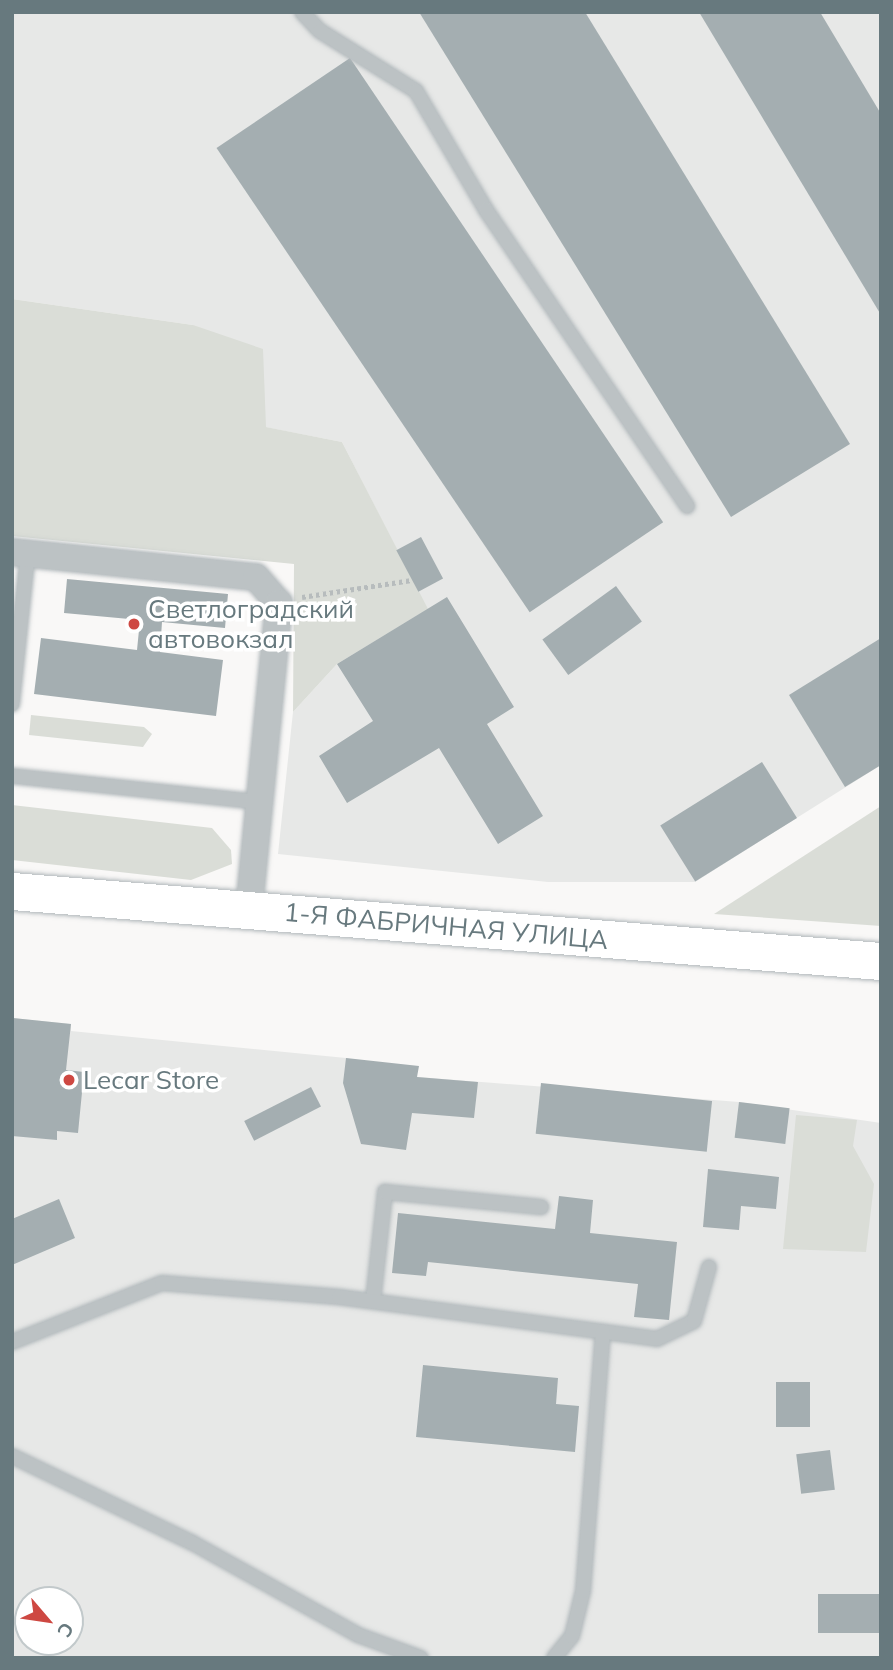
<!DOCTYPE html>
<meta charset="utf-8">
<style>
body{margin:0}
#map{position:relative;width:893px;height:1670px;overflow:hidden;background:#f9f8f7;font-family:Mulish,sans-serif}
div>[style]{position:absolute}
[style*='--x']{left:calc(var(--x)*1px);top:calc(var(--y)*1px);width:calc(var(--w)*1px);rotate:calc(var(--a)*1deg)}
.built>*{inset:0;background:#e7e8e7}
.green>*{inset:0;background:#daddd7}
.building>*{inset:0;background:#a4aeb1;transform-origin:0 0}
.path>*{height:4.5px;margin-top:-2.25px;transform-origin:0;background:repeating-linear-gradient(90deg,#b7bcbd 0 3.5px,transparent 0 7px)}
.roads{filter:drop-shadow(0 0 2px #b1b8bb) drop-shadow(0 0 2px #b1b8bb)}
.service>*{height:14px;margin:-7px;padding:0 7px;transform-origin:7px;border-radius:7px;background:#bcc2c4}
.minor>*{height:26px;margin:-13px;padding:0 13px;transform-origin:13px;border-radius:13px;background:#bcc2c4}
.secondary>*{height:37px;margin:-18.5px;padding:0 18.5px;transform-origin:18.5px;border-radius:18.5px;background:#fff}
.dots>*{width:19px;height:19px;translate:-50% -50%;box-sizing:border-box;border:4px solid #fff;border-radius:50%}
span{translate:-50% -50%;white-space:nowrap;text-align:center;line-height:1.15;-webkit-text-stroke:7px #fff;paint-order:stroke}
.poi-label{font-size:26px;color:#67797e}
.left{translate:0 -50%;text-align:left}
.street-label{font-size:26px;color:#67797e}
.frame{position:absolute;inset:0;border:14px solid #67797e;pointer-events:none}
.north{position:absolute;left:14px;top:1586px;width:70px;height:70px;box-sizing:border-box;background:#fff;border:2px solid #c2c9cb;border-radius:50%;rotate:119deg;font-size:19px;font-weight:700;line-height:28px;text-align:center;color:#67797e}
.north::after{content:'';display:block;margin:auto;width:24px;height:32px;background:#ce4842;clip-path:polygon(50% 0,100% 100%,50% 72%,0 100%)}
</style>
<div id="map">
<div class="built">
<i style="clip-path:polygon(12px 12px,881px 12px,881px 765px,695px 882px,548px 882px,278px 854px,293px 712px,337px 664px,427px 609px,342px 442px,265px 427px,193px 325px,12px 299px)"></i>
<i style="clip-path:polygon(evenodd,12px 1018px,71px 1024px,71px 1031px,346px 1058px,418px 1077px,739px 1102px,881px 1123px,881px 1658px,12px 1658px,12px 1018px,28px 1600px,70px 1600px,70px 1642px,28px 1642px,28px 1600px)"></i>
</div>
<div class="green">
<i style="clip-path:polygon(12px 299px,193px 325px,263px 349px,266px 427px,342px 442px,428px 609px,337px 664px,293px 712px,294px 564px,12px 536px)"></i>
<i style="clip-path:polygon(31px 715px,144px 727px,152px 734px,143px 747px,29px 735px)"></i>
<i style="clip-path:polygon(12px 805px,212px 828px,231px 850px,232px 864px,191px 880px,12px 860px)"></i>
<i style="clip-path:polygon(881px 806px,881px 926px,714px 914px)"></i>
<i style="clip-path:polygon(796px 1115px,857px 1120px,853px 1146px,874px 1184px,866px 1252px,783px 1249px)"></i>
</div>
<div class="building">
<i style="clip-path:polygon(419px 12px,585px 12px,850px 444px,731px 517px)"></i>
<i style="clip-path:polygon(699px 12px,820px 12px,881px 114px,881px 315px)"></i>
<i style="left:350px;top:58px;width:560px;height:161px;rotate:56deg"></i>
<i style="left:421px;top:537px;width:47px;height:28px;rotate:62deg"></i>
<i style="clip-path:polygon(67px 579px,228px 594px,225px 628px,162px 622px,160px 652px,223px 660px,216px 716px,34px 694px,41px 638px,137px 650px,140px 620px,64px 613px)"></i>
<i style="left:616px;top:586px;width:44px;height:91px;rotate:54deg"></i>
<i style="clip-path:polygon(447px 597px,514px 707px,487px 724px,543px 816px,498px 844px,439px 748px,347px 803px,319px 756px,373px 721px,337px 664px)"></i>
<i style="clip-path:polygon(881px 638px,881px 765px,845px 787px,789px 695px)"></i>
<i style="left:762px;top:762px;width:66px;height:120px;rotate:58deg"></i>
<i style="clip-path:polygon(13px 1018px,71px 1024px,66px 1070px,84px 1072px,78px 1133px,57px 1131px,57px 1140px,12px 1136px)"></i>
<i style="clip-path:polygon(346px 1058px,419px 1066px,417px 1077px,478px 1082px,474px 1118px,412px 1113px,406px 1150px,361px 1144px,343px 1083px)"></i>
<i style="left:541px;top:1083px;width:172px;height:51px;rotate:6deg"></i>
<i style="left:311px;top:1087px;width:22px;height:75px;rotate:63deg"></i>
<i style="left:739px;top:1102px;width:51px;height:36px;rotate:7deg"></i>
<i style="clip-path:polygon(708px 1169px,779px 1177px,776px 1209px,741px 1206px,739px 1230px,703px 1227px)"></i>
<i style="clip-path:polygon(559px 1196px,593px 1200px,590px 1233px,677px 1242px,669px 1320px,634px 1317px,638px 1284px,428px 1262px,426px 1276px,392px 1273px,398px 1213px,555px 1229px)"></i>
<i style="clip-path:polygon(59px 1199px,75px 1238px,12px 1265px,12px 1219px)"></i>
<i style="clip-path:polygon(423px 1365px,558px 1378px,556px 1404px,579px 1406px,575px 1452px,416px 1437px)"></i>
<i style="left:776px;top:1382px;width:34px;height:45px"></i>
<i style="left:830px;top:1450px;width:40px;height:34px;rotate:83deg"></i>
<i style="left:881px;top:1594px;width:39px;height:63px;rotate:90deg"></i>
</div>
<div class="path">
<i style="--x:302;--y:597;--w:111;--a:-8.8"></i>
</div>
<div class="roads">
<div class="service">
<i style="--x:302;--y:12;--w:26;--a:47"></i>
<i style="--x:320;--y:31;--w:113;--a:32"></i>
<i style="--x:416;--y:91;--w:138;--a:59.5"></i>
<i style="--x:486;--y:210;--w:358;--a:55.8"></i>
<i style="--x:12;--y:704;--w:152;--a:-84"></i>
<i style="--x:12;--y:776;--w:249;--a:6"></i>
<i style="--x:373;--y:1301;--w:110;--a:-83.7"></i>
<i style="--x:385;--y:1192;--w:157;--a:5.5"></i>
<i style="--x:12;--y:1342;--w:161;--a:-21.5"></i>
<i style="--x:162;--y:1283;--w:178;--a:4.5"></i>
<i style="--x:339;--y:1297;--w:321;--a:7.5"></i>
<i style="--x:657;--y:1339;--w:41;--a:-25.9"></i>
<i style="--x:694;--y:1321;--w:56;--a:-74.5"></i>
<i style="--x:12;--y:1456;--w:199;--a:25.7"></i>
<i style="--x:191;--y:1542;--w:191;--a:29.1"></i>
<i style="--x:358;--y:1635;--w:67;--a:20.1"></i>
<i style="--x:554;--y:1658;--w:28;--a:-51"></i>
<i style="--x:572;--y:1636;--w:46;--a:-76.3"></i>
<i style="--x:583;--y:1591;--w:260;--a:-85.6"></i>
</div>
<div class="minor">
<i style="--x:12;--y:552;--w:245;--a:5.9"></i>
<i style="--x:256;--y:577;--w:35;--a:49"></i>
<i style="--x:279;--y:603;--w:308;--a:95.6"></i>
</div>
<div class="secondary">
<i style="--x:12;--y:891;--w:872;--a:4.61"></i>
</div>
</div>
<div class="dots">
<i style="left:134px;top:624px;background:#ce4842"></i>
<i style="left:69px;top:1080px;background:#ce4842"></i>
</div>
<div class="poi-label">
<span class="left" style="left:148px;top:624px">Светлоградский<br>автовокзал</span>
<span class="left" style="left:83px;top:1080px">Lecar Store</span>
</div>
<div class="street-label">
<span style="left:446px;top:926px;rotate:5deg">1-Я ФАБРИЧНАЯ УЛИЦА</span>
</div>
<div class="frame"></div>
<div class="north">С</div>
</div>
